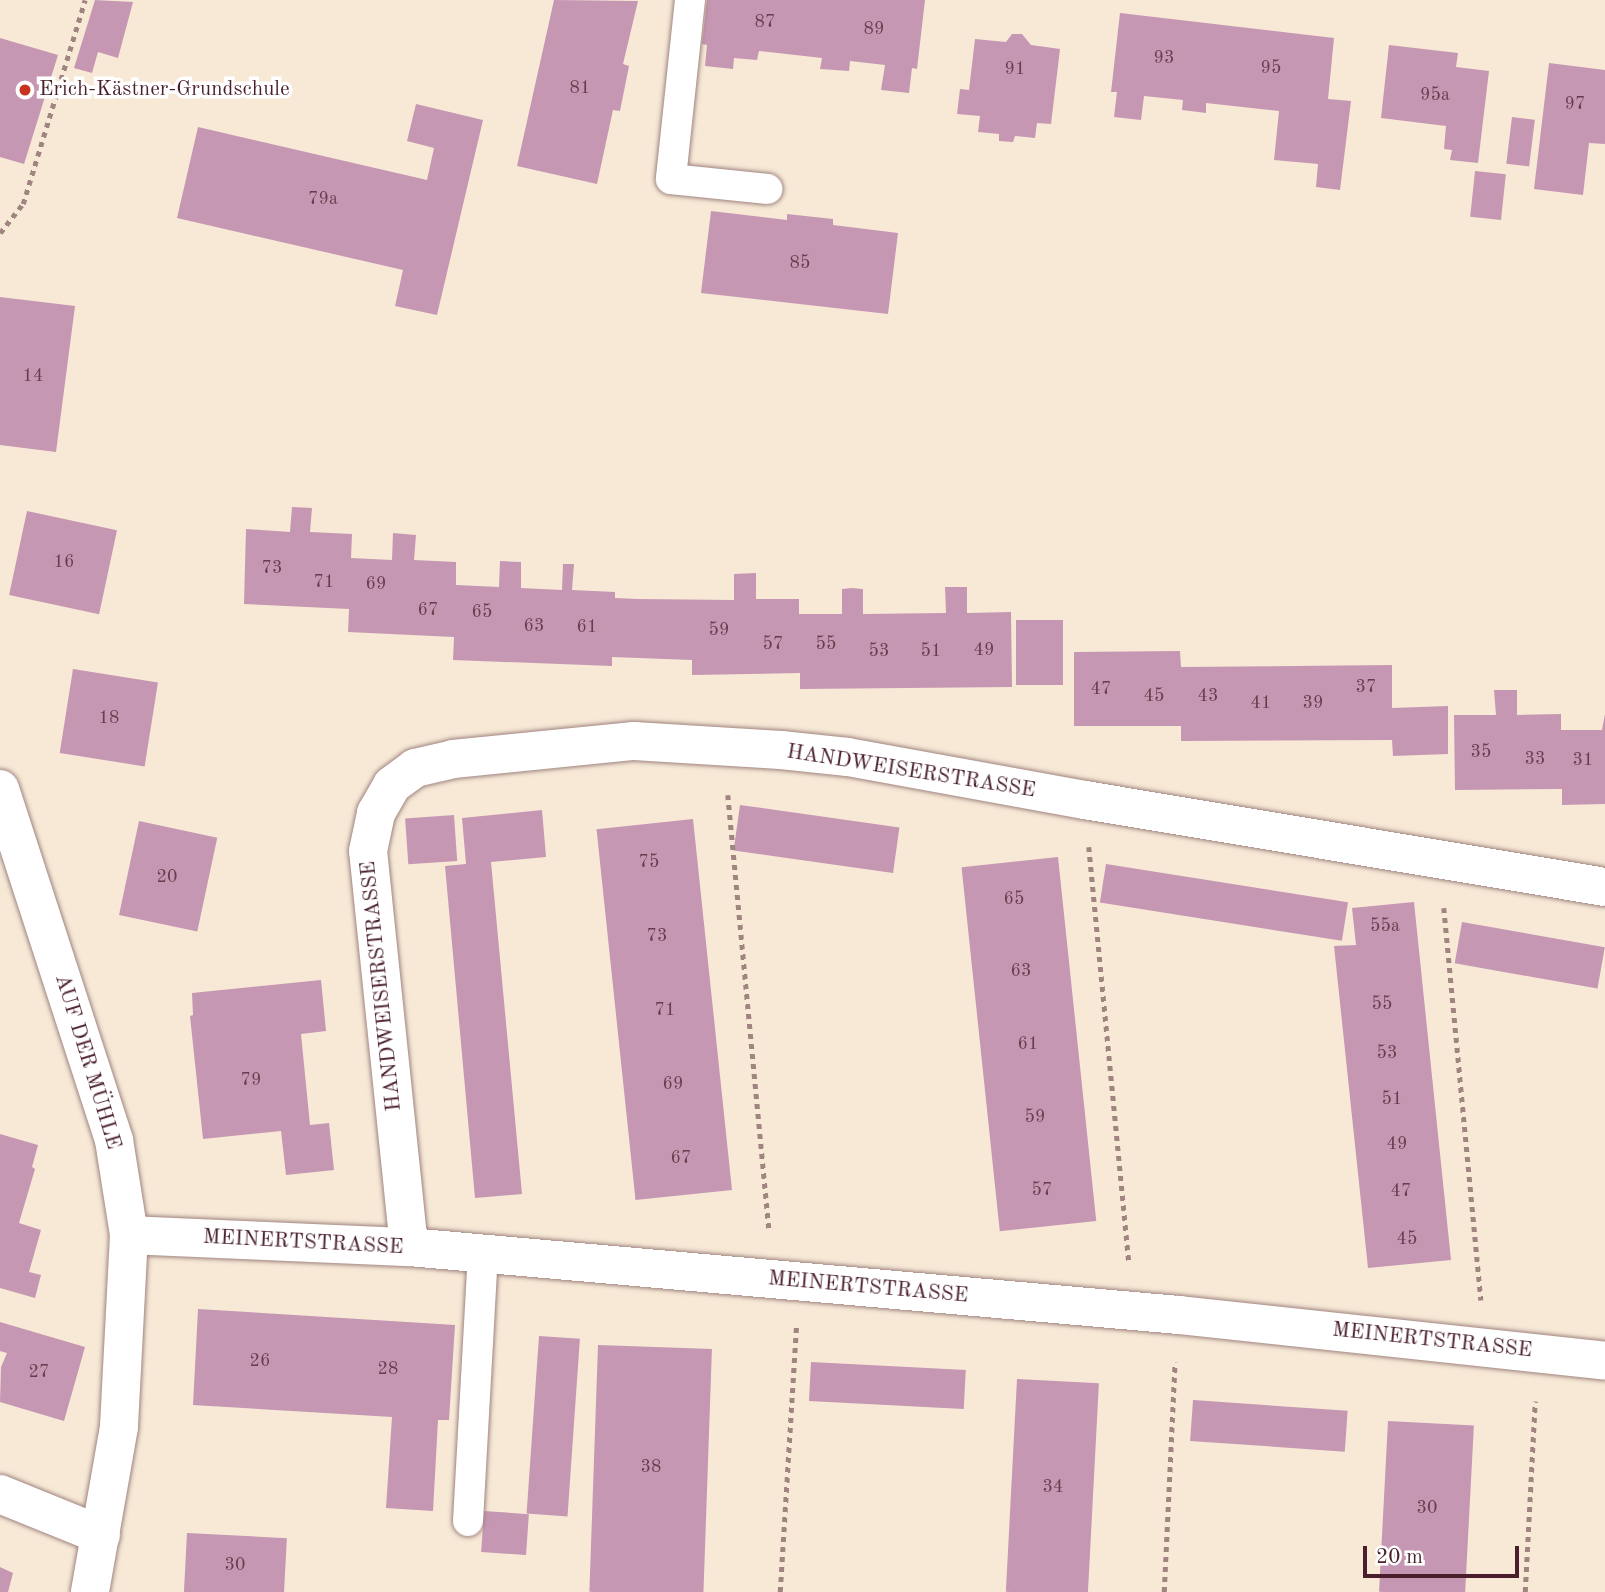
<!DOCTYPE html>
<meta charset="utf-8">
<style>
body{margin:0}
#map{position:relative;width:1605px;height:1592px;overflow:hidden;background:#f7e9d6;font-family:"Old Standard TT",serif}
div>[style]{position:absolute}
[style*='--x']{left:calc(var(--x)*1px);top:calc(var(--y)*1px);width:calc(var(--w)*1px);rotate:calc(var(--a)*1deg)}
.building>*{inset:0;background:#c697b3;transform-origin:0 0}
.path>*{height:4.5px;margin-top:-2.25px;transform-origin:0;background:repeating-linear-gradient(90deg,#a08480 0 5px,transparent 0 10px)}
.roads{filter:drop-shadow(0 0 2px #a08480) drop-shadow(0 0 2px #a08480)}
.service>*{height:30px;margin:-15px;padding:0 15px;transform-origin:15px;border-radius:15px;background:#fff}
.minor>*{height:38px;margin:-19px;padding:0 19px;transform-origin:19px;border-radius:19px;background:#fff}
.dots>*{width:19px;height:19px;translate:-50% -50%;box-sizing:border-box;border:4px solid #fff;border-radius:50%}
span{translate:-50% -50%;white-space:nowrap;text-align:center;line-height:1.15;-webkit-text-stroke:7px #fff;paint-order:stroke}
.number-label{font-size:18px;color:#693d4d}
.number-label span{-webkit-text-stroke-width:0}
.poi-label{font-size:21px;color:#4a1f2b}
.left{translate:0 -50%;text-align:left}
.street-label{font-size:21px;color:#4a1f2b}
.scale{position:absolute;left:1363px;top:1546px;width:156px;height:32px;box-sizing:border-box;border:4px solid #4a1f2b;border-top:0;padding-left:9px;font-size:21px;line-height:24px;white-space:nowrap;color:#4a1f2b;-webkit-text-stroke:5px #fff;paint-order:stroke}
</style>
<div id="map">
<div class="building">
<i style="clip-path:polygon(95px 0,133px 2px,118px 58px,98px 52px,92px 73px,74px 68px)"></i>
<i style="clip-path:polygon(554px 0,638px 1px,623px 64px,629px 66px,620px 111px,613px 110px,597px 184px,517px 166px)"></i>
<i style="clip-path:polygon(707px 0,925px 0,917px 69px,912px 68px,909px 93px,881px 90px,885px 65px,850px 61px,849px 71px,820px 69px,822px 58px,759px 51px,757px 60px,734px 58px,733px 69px,705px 66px,707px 45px,702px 44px)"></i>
<i style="clip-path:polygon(1120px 13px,1334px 38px,1328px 99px,1351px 101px,1340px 190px,1316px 187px,1318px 164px,1274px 160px,1279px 111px,1206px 103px,1206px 113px,1182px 110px,1183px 100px,1144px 96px,1141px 120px,1114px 117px,1117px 92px,1111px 92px)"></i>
<i style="clip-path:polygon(1012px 34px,1022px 34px,1031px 45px,1060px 49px,1051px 124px,1037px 123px,1035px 138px,1015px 136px,1013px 142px,999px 141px,999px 134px,978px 132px,980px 116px,957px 114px,960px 89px,969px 90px,975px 39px,1006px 42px)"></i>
<i style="clip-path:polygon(0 38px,58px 55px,24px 164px,0 157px)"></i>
<i style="clip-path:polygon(1389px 45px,1458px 53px,1456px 67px,1489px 71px,1478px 163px,1450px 160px,1452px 150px,1444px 149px,1446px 126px,1381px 118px)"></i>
<i style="clip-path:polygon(1549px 63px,1605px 70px,1605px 144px,1589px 143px,1583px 195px,1534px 189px)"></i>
<i style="clip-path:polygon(416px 104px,483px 120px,437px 315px,395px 306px,403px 270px,177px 218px,198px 127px,427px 180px,434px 148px,407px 141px)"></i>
<i style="left:1512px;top:117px;width:23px;height:47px;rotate:7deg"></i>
<i style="left:1475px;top:171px;width:31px;height:46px;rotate:6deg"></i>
<i style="clip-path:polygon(711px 211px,787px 220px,787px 214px,833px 219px,833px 225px,898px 233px,888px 314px,701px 293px)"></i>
<i style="clip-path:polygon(0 297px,75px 306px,56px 452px,0 445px)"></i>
<i style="clip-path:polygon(292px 507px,312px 508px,310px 532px,352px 534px,351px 558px,392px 560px,393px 533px,416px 535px,414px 560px,456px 562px,456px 585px,499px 587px,500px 561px,521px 562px,521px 588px,562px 590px,563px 564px,574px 564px,572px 590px,615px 592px,615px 598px,638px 599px,734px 600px,734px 574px,756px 573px,756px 599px,799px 599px,799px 614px,842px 614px,842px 589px,852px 588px,863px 589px,863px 614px,946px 613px,945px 587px,967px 587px,967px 613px,1011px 612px,1012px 687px,800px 689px,800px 673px,692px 675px,692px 660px,612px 657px,612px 666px,453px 660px,454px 637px,348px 632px,349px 609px,244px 604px,246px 529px,290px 532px)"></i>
<i style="left:27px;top:511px;width:92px;height:86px;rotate:12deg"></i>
<i style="left:1016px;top:620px;width:47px;height:65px"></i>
<i style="clip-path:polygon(1180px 651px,1181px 667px,1392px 665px,1392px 708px,1448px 706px,1448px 754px,1393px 756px,1392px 740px,1181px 741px,1181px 726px,1074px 726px,1074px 652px)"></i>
<i style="left:73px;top:669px;width:86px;height:85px;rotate:9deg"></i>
<i style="clip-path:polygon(1494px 690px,1517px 690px,1517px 715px,1561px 714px,1561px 730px,1602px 730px,1605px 714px,1605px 804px,1562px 805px,1562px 789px,1455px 790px,1454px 715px,1496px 715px)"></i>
<i style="left:740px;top:805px;width:161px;height:46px;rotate:8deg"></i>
<i style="clip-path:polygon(542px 810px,546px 857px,491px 862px,522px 1194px,475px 1198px,445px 866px,466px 864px,462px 818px)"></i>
<i style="left:454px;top:815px;width:46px;height:49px;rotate:86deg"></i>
<i style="left:693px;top:819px;width:373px;height:97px;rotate:84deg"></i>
<i style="left:139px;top:821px;width:80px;height:96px;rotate:12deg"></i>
<i style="left:1058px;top:857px;width:366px;height:97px;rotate:84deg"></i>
<i style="left:1106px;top:864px;width:245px;height:39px;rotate:9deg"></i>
<i style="clip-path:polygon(1414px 902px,1451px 1260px,1368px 1268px,1334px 946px,1356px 945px,1352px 908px)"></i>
<i style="left:1462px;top:922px;width:145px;height:42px;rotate:10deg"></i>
<i style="clip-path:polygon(321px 980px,326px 1031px,301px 1034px,310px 1125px,329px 1123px,334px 1170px,286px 1175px,281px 1131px,203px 1139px,190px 1016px,193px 1015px,192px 993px)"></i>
<i style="clip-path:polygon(0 1134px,38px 1145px,32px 1167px,35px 1169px,19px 1223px,41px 1230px,29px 1272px,41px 1275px,35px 1298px,0 1288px)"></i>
<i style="clip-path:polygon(198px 1309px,455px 1325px,449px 1420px,438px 1420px,433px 1511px,386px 1508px,392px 1417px,193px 1405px)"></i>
<i style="clip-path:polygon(0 1322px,85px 1347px,64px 1421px,0 1402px,1px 1367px,7px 1353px,0 1351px)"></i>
<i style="left:539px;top:1336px;width:41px;height:178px;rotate:4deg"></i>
<i style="left:598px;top:1345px;width:114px;height:247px;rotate:2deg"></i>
<i style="left:811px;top:1362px;width:155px;height:39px;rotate:3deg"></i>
<i style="left:1017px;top:1379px;width:82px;height:213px;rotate:3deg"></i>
<i style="left:1193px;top:1400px;width:155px;height:41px;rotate:4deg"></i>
<i style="left:1388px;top:1421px;width:86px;height:171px;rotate:3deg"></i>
<i style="left:484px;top:1511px;width:45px;height:41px;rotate:4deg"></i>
<i style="left:187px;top:1533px;width:100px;height:59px;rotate:3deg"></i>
<i style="clip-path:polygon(0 1567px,13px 1573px,8px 1592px,0 1592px)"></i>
</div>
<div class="path">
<i style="--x:0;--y:233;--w:37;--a:-52"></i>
<i style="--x:23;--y:204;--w:213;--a:-73.1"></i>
<i style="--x:728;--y:795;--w:439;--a:84.6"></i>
<i style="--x:1089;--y:847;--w:418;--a:84.5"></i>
<i style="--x:1444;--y:908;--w:394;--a:84.6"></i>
<i style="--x:780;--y:1592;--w:265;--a:-86.5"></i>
<i style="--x:1164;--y:1592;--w:230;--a:-87.3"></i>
<i style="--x:1525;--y:1592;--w:191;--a:-87"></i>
</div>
<div class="roads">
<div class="service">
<i style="--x:690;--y:0;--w:180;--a:96.1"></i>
<i style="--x:671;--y:179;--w:97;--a:5.9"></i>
<i style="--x:468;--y:1521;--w:267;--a:-86.8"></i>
</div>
<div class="minor">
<i style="--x:0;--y:789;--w:369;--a:72"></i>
<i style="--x:114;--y:1140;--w:96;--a:81"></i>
<i style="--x:129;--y:1235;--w:192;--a:93"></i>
<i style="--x:119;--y:1427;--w:168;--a:100"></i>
<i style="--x:129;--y:1235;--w:280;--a:2.5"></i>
<i style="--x:409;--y:1247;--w:772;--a:5.05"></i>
<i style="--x:1178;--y:1315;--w:429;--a:6.1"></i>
<i style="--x:409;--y:1247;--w:398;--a:-95.9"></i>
<i style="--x:368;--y:851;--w:39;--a:-78"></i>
<i style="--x:376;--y:813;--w:32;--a:-60"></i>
<i style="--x:392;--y:785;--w:29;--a:-36"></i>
<i style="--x:415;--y:768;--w:39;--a:-13"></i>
<i style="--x:453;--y:759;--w:182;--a:-5.7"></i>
<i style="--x:634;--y:741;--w:147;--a:3.5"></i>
<i style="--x:781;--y:750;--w:67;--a:6"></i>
<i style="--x:848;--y:757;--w:241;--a:10.3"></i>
<i style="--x:1085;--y:800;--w:527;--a:9.5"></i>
<i style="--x:0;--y:1494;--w:109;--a:22.1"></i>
</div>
</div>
<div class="dots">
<i style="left:25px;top:90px;background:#c8321e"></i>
</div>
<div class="number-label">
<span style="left:765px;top:22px">87</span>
<span style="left:874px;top:29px">89</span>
<span style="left:1164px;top:58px">93</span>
<span style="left:1271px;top:68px">95</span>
<span style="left:1015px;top:69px">91</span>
<span style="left:580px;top:88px">81</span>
<span style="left:1435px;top:95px">95a</span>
<span style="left:1575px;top:104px">97</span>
<span style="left:323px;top:199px">79a</span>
<span style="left:800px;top:263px">85</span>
<span style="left:33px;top:376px">14</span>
<span style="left:64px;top:562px">16</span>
<span style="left:272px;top:568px">73</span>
<span style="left:324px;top:582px">71</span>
<span style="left:376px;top:584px">69</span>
<span style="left:428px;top:610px">67</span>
<span style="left:482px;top:612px">65</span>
<span style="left:534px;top:626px">63</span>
<span style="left:587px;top:627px">61</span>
<span style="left:719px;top:630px">59</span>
<span style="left:773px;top:644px">57</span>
<span style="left:826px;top:644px">55</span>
<span style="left:984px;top:650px">49</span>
<span style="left:879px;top:651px">53</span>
<span style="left:931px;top:651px">51</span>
<span style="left:1366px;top:687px">37</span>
<span style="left:1101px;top:689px">47</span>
<span style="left:1154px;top:696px">45</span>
<span style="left:1208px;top:696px">43</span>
<span style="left:1261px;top:703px">41</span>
<span style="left:1313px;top:703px">39</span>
<span style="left:109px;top:718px">18</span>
<span style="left:1481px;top:752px">35</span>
<span style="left:1535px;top:759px">33</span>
<span style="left:1583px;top:760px">31</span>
<span style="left:649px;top:862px">75</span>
<span style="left:167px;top:877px">20</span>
<span style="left:1014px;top:899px">65</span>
<span style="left:1385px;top:926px">55a</span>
<span style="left:657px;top:936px">73</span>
<span style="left:1021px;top:971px">63</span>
<span style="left:1382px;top:1004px">55</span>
<span style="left:665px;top:1010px">71</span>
<span style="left:1028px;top:1044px">61</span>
<span style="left:1387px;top:1053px">53</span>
<span style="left:251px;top:1080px">79</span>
<span style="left:673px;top:1084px">69</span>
<span style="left:1392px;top:1099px">51</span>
<span style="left:1035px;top:1117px">59</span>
<span style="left:1397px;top:1144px">49</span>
<span style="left:681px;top:1158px">67</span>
<span style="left:1042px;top:1190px">57</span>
<span style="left:1401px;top:1191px">47</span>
<span style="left:1407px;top:1239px">45</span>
<span style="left:260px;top:1361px">26</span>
<span style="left:388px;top:1369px">28</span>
<span style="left:39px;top:1372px">27</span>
<span style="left:651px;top:1467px">38</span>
<span style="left:1053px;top:1487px">34</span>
<span style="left:1427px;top:1508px">30</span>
<span style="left:235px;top:1565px">30</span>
</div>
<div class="poi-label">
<span class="left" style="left:39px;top:90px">Erich-Kästner-Grundschule</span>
</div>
<div class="street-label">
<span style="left:911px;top:772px;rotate:9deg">HANDWEISERSTRASSE</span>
<span style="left:382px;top:986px;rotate:-96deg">HANDWEISERSTRASSE</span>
<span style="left:87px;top:1062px;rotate:73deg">AUF DER MÜHLE</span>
<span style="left:303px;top:1243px;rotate:3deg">MEINERTSTRASSE</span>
<span style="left:868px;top:1288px;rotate:5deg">MEINERTSTRASSE</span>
<span style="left:1432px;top:1341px;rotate:6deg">MEINERTSTRASSE</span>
</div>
<div class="scale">20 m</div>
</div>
